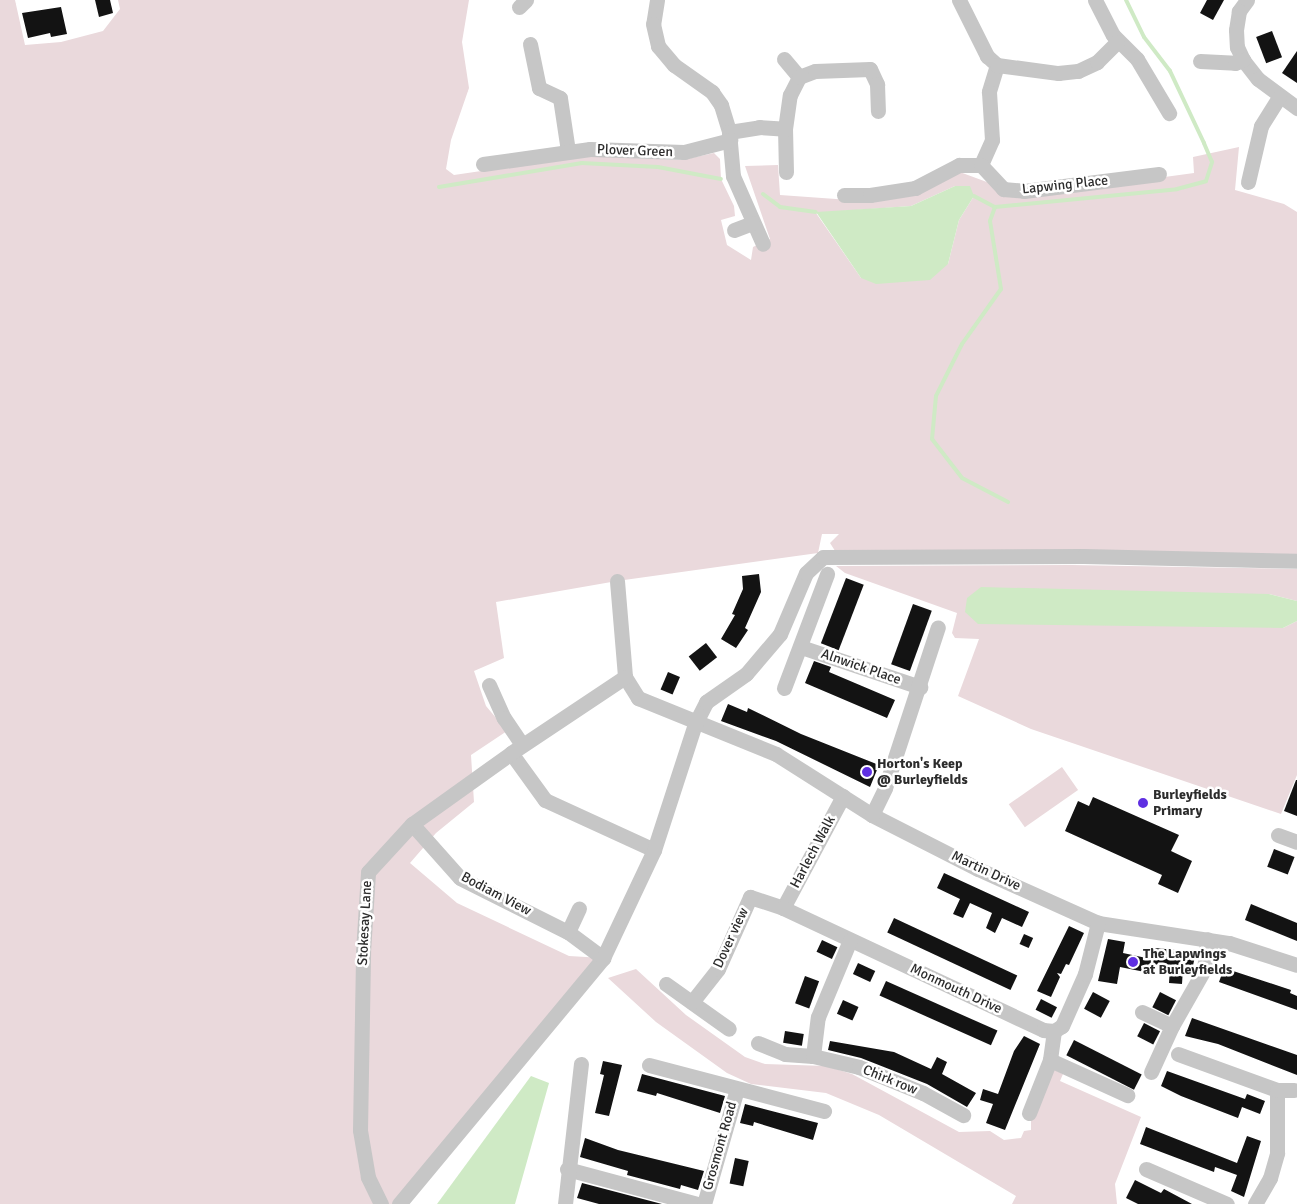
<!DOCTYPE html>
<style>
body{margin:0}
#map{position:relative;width:1297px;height:1204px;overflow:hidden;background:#fff;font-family:Signika,sans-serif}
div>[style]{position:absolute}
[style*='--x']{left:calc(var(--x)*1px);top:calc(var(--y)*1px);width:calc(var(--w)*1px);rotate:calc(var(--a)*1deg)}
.green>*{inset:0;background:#ead9dc;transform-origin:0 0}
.water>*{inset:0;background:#cfeac5}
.stream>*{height:4px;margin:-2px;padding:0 2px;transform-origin:2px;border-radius:2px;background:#cfeac5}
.building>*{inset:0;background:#131313;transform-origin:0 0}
.minor>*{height:15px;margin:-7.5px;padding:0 7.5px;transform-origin:7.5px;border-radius:7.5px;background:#c6c6c6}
.dots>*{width:14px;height:14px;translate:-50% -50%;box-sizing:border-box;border:2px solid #fff;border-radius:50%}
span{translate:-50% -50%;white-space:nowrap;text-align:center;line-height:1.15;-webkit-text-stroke:5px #fff;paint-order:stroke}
.street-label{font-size:14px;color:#2c2c2c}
.poi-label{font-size:14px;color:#2c2c2c;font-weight:700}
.left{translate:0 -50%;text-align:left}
</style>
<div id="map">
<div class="green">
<i style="clip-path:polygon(evenodd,0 0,15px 0,25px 45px,61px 42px,103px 31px,120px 9px,118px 0,469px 0,462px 42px,469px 88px,451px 140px,446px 169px,454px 175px,584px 156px,682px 160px,714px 153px,720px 159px,721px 179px,734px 206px,735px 216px,721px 220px,727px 245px,751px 260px,753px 247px,770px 239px,745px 166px,778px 165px,780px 195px,850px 200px,957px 171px,1025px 196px,1194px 173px,1193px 157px,1239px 147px,1235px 190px,1284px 204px,1297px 212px,1297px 558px,837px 554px,830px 543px,839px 534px,822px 534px,818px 553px,617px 581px,496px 602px,504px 658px,474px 671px,486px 706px,507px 731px,471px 755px,474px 802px,436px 833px,410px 863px,457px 903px,569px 956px,603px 958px,399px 1204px,0 1204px,0 0,955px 186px,974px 196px,959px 220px,948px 264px,861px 278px,816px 213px,911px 206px,955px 186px)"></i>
<i style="clip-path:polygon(1071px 565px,1297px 569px,1297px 601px,1269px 594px,1283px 628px,1297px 621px,1297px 775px,1281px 814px,1031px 729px,958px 696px,979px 639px,955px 638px,952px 633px,957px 613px,845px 573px,836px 566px)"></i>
<i style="left:1062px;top:767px;width:28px;height:65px;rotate:55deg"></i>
<i style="clip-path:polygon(636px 969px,686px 1015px,745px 1057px,765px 1064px,826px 1066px,852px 1074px,959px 1132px,990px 1131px,1004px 1140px,1021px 1138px,1024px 1131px,1031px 1130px,1031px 1116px,1049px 1067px,1063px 1074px,1060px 1081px,1141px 1117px,1115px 1184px,1117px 1204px,1012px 1204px,1016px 1196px,879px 1115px,826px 1093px,751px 1084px,727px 1073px,656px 1022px,608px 978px)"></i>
</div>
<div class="water">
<i style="clip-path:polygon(955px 186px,970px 186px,974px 196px,959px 220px,948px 264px,930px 280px,876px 284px,861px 278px,816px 212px,911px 206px)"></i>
<i style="clip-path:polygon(981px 587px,1269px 594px,1297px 601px,1297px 621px,1283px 628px,978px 624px,965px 612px,967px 598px)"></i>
<i style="clip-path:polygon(531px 1076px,549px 1083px,515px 1204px,437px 1204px)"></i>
</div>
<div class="stream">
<i style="--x:439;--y:187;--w:145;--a:-9.5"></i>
<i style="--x:582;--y:163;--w:76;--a:3"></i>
<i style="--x:658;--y:167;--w:64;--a:10.8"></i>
<i style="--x:763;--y:194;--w:21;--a:37"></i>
<i style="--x:780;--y:207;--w:36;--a:8"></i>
<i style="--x:974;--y:196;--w:24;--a:28"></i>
<i style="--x:995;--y:207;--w:183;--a:-5.6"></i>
<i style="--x:1177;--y:189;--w:30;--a:-15"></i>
<i style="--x:1206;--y:181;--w:20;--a:-72"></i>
<i style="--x:1212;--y:162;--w:21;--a:-113"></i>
<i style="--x:1204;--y:143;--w:80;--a:-115.3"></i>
<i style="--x:1170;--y:71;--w:43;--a:-127.4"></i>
<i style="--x:1144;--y:37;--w:41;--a:-115.9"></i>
<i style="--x:995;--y:207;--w:15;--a:110"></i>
<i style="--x:990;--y:221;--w:69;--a:80.8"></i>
<i style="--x:1001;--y:289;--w:67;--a:125.3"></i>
<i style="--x:962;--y:344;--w:58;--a:116.6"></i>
<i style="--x:936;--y:396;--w:43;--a:95.3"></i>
<i style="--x:932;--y:439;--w:49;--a:52.4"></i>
<i style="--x:962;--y:478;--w:52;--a:27.6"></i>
</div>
<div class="building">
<i style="clip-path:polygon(95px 0,110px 0,113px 13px,99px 17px)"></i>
<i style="clip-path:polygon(1207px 0,1224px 0,1213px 20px,1200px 13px)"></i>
<i style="clip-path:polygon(61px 7px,67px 34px,51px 37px,50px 33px,28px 38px,22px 13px)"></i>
<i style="left:1272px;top:31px;width:28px;height:17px;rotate:69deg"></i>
<i style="clip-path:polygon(1297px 51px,1297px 83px,1282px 73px)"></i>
<i style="clip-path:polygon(759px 574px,761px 592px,745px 628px,748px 630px,736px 648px,721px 639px,735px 615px,732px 614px,743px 589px,742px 576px)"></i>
<i style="left:846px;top:578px;width:19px;height:70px;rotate:21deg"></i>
<i style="left:913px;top:604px;width:20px;height:64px;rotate:20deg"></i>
<i style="left:706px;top:643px;width:18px;height:22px;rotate:52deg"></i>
<i style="clip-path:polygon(814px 661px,831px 667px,829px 672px,895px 700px,887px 718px,805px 683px)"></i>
<i style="left:668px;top:672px;width:13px;height:19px;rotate:23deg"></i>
<i style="clip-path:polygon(728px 704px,747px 712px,748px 708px,801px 734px,879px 765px,870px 787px,776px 741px,721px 721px)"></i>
<i style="clip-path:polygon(1296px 780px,1297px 780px,1297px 816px,1284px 811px)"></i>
<i style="clip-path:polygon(1093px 797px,1179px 835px,1171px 851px,1192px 861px,1178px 893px,1158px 884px,1162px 875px,1065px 831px,1078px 801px,1089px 806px)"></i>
<i style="left:1274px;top:849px;width:22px;height:19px;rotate:21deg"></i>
<i style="clip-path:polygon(944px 873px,1029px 912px,1022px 927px,1002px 918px,995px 933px,986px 928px,992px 913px,970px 903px,963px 918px,953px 914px,960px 899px,937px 888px)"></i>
<i style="clip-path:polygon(1251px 904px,1297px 923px,1297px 941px,1245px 920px)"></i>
<i style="left:894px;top:918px;width:136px;height:16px;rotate:25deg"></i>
<i style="clip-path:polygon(1069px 926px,1084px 933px,1069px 965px,1066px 964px,1061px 974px,1057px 973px,1060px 977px,1051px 997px,1037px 991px)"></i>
<i style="left:1024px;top:934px;width:10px;height:11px;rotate:24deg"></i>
<i style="clip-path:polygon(1108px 939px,1125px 942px,1123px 953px,1151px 959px,1150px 973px,1120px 967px,1117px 984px,1098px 981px)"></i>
<i style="left:822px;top:940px;width:17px;height:13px;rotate:25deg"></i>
<i style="clip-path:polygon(1155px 948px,1196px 952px,1192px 970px,1183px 968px,1182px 984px,1169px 983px,1170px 967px,1153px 965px)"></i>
<i style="left:858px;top:963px;width:19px;height:12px;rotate:25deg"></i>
<i style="clip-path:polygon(1224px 968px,1291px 990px,1290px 993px,1297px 996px,1297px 1010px,1219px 982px)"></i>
<i style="left:805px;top:976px;width:15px;height:29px;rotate:20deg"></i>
<i style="left:886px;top:981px;width:122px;height:16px;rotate:24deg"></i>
<i style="left:1093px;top:992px;width:19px;height:19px;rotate:28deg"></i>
<i style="left:1160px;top:992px;width:18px;height:17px;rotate:27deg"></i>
<i style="left:1041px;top:999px;width:18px;height:12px;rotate:27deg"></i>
<i style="left:843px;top:1000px;width:17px;height:15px;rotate:24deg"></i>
<i style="clip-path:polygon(1192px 1018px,1297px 1055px,1297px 1075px,1218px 1044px,1185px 1036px)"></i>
<i style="left:1144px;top:1023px;width:18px;height:15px;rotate:27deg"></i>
<i style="left:785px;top:1031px;width:19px;height:12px;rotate:9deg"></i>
<i style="clip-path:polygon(1024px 1036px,1040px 1044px,1005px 1130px,986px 1123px,993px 1104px,980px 1100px,983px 1089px,998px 1094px,1014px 1051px)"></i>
<i style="left:1074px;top:1040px;width:76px;height:17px;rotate:27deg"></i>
<i style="clip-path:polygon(830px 1041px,894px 1052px,931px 1069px,937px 1057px,947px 1062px,942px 1074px,976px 1093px,967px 1107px,927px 1084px,861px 1058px,828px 1050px)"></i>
<i style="clip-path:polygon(603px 1061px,622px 1065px,609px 1116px,595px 1113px,604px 1075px,600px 1074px)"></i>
<i style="clip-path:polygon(1167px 1071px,1245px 1099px,1247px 1094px,1265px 1101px,1260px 1114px,1242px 1107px,1238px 1118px,1181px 1096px,1161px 1086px)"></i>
<i style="clip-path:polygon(642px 1074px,725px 1096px,720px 1113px,657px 1093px,656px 1096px,637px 1091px)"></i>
<i style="clip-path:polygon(745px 1104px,818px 1123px,813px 1140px,754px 1122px,753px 1126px,740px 1123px)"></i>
<i style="clip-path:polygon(1146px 1127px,1237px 1163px,1247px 1136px,1261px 1141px,1244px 1197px,1231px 1191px,1237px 1175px,1215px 1167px,1214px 1172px,1140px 1144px)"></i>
<i style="clip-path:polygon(585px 1138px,618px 1150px,704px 1171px,698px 1190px,681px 1185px,680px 1189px,627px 1175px,628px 1171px,580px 1157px)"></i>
<i style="left:735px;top:1158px;width:14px;height:26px;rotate:12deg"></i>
<i style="clip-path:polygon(1135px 1180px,1161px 1193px,1164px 1189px,1192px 1204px,1138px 1204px,1126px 1198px)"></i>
<i style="clip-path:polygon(582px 1183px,662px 1204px,599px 1204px,577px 1198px)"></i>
</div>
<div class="minor">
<i style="--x:657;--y:0;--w:24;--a:99"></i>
<i style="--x:653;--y:24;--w:23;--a:77"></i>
<i style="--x:658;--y:46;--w:25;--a:50"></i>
<i style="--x:674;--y:65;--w:47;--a:35.4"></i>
<i style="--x:712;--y:92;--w:16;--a:55"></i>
<i style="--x:721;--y:105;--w:28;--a:73"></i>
<i style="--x:729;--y:132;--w:44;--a:84.8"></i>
<i style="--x:733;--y:176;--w:74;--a:66.2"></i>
<i style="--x:959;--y:0;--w:63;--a:63.4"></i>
<i style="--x:987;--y:56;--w:13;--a:42"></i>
<i style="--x:997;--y:65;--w:28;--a:107"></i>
<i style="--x:989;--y:92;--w:48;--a:86.4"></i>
<i style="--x:992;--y:140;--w:27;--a:114"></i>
<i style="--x:1095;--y:0;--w:39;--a:63"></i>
<i style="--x:1113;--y:35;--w:34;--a:45"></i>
<i style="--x:1137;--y:59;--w:63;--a:59.3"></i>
<i style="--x:1247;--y:0;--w:14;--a:126"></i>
<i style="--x:1239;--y:11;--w:19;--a:99"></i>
<i style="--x:1236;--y:30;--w:17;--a:87"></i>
<i style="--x:1237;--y:47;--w:14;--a:65"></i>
<i style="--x:1243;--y:60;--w:24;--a:52"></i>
<i style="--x:1258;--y:79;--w:49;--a:36.6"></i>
<i style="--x:519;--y:7;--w:10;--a:-45"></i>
<i style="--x:530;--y:44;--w:45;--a:78.4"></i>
<i style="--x:539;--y:88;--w:23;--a:25"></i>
<i style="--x:560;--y:98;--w:54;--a:81.4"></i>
<i style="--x:784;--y:59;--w:23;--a:50"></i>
<i style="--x:1200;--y:61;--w:35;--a:3"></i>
<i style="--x:1235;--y:63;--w:9;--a:-21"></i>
<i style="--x:997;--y:65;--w:62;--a:7.5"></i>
<i style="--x:1058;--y:73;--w:20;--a:-6"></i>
<i style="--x:1078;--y:71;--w:21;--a:-25"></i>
<i style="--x:1097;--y:62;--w:28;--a:-45"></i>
<i style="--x:729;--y:132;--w:30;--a:-9"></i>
<i style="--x:759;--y:127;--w:26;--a:4"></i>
<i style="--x:483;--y:164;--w:108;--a:-8"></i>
<i style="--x:590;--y:149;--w:94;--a:1.8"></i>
<i style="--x:684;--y:152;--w:48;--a:-14.6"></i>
<i style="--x:786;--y:172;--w:43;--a:-91.3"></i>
<i style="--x:785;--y:129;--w:34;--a:-82"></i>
<i style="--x:790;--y:95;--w:20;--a:-63"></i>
<i style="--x:799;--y:77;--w:17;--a:-21"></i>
<i style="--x:815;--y:71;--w:55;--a:-2.1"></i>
<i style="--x:870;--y:69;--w:17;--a:65"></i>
<i style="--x:877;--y:84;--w:27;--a:88"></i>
<i style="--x:1248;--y:182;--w:57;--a:-76.9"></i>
<i style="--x:1261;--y:126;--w:34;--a:-58"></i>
<i style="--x:844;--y:195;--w:26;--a:0"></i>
<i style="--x:870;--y:195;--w:46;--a:-8.8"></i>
<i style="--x:915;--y:188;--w:50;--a:-27.6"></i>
<i style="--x:959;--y:165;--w:22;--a:0"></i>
<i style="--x:981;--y:165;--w:33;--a:47"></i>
<i style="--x:1003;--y:189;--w:21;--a:5"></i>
<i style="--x:1024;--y:191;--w:136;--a:-7.2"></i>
<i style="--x:734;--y:230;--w:19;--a:-21"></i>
<i style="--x:617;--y:581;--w:96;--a:85.2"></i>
<i style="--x:625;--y:677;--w:25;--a:58"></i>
<i style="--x:638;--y:698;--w:149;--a:22.1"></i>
<i style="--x:776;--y:754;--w:114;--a:32.4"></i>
<i style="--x:872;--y:815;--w:119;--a:27"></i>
<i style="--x:978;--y:869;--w:132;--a:24.2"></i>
<i style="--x:1098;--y:923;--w:133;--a:8.7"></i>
<i style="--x:1229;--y:943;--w:71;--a:17.9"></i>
<i style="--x:801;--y:647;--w:126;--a:18.6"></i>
<i style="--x:489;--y:685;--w:36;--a:66"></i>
<i style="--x:504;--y:718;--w:32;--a:56"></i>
<i style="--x:784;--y:688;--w:122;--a:-69.3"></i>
<i style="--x:511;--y:753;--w:58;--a:54.1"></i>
<i style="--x:545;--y:800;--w:120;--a:24.6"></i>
<i style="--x:872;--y:815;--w:30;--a:-64"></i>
<i style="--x:885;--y:788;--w:169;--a:-71.8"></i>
<i style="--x:412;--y:824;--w:72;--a:48.4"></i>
<i style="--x:460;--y:878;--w:121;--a:26.6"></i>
<i style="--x:568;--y:932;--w:44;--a:36.6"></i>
<i style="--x:1278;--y:835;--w:20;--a:20"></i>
<i style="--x:783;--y:908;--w:127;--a:-61.8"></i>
<i style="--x:568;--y:932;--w:26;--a:-65"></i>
<i style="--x:666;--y:984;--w:77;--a:35.5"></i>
<i style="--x:692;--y:1002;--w:42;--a:-51.8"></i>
<i style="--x:718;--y:969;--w:79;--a:-66"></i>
<i style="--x:750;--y:897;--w:35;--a:18"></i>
<i style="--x:783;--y:908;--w:287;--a:25.1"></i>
<i style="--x:1043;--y:1030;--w:11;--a:5"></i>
<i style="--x:1054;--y:1031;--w:9;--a:-32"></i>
<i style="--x:1062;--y:1026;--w:57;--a:-66.1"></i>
<i style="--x:1085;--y:974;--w:53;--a:-75.7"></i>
<i style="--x:1142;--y:1012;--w:33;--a:25"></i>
<i style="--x:1172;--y:1026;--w:64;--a:-60.3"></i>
<i style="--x:1204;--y:970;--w:31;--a:-84"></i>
<i style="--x:1054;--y:1031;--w:29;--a:98"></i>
<i style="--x:1050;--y:1060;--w:85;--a:24.4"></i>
<i style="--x:758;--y:1043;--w:29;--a:22"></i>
<i style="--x:785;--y:1054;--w:28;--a:4"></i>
<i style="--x:813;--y:1056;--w:47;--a:13.4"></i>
<i style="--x:859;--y:1067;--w:69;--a:22.1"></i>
<i style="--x:923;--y:1093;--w:46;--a:28.8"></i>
<i style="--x:1178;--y:1054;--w:105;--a:20"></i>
<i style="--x:813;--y:1056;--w:39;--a:-83"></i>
<i style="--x:818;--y:1017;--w:83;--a:-67.4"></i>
<i style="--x:649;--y:1065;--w:181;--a:14.7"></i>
<i style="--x:1151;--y:1072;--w:51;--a:-65.5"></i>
<i style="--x:1029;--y:1113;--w:57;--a:-68.4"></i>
<i style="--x:567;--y:1169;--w:136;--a:15"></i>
<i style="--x:1146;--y:1169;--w:88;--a:23.4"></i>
<i style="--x:381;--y:1204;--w:30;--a:-116"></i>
<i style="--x:368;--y:1177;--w:48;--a:-99.7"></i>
<i style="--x:360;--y:1130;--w:178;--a:-89"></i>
<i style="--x:363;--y:952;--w:80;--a:-86.4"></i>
<i style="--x:368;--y:872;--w:65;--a:-47.5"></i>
<i style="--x:412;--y:824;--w:122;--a:-35.6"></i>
<i style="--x:511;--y:753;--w:137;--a:-33.7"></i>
<i style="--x:399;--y:1204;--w:320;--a:-50.3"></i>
<i style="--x:603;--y:958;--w:119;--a:-64.7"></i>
<i style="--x:654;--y:850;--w:133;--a:-72"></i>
<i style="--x:695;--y:724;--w:25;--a:-63"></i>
<i style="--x:706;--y:702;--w:49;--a:-35"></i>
<i style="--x:746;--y:674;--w:52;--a:-49.6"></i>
<i style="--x:780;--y:634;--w:66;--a:-66.9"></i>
<i style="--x:806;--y:573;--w:23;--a:-43"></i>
<i style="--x:823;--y:557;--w:260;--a:-0.2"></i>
<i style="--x:1083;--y:556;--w:214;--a:1.3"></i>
<i style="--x:565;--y:1204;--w:141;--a:-83.5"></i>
<i style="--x:704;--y:1204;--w:120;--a:-74"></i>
<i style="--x:1255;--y:1204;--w:30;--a:-60"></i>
<i style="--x:1270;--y:1178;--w:26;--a:-74"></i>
<i style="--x:1277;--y:1153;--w:63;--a:-90"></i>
<i style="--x:1277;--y:1090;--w:17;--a:0"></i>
</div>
<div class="dots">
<i style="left:867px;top:772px;background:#5f2fe2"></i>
<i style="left:1143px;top:803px;background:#5f2fe2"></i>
<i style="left:1133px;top:962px;background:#5f2fe2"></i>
</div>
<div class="street-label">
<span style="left:635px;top:151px;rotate:2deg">Plover Green</span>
<span style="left:1065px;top:185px;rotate:-6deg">Lapwing Place</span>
<span style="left:861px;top:667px;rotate:19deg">Alnwick Place</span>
<span style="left:813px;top:852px;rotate:-62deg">Harlech Walk</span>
<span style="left:986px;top:871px;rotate:25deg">Martin Drive</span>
<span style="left:496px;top:894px;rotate:28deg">Bodiam View</span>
<span style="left:365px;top:923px;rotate:-87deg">Stokesay Lane</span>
<span style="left:731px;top:938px;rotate:-65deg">Dover view</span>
<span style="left:956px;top:989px;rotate:25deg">Monmouth Drive</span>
<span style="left:890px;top:1080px;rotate:22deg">Chirk row</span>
<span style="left:720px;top:1146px;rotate:-74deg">Grosmont Road</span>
</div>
<div class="poi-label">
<span class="left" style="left:877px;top:772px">Horton's Keep<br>@ Burleyfields</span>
<span class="left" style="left:1153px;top:803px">Burleyfields<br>Primary</span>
<span class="left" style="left:1143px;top:962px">The Lapwings<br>at Burleyfields</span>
</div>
</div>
